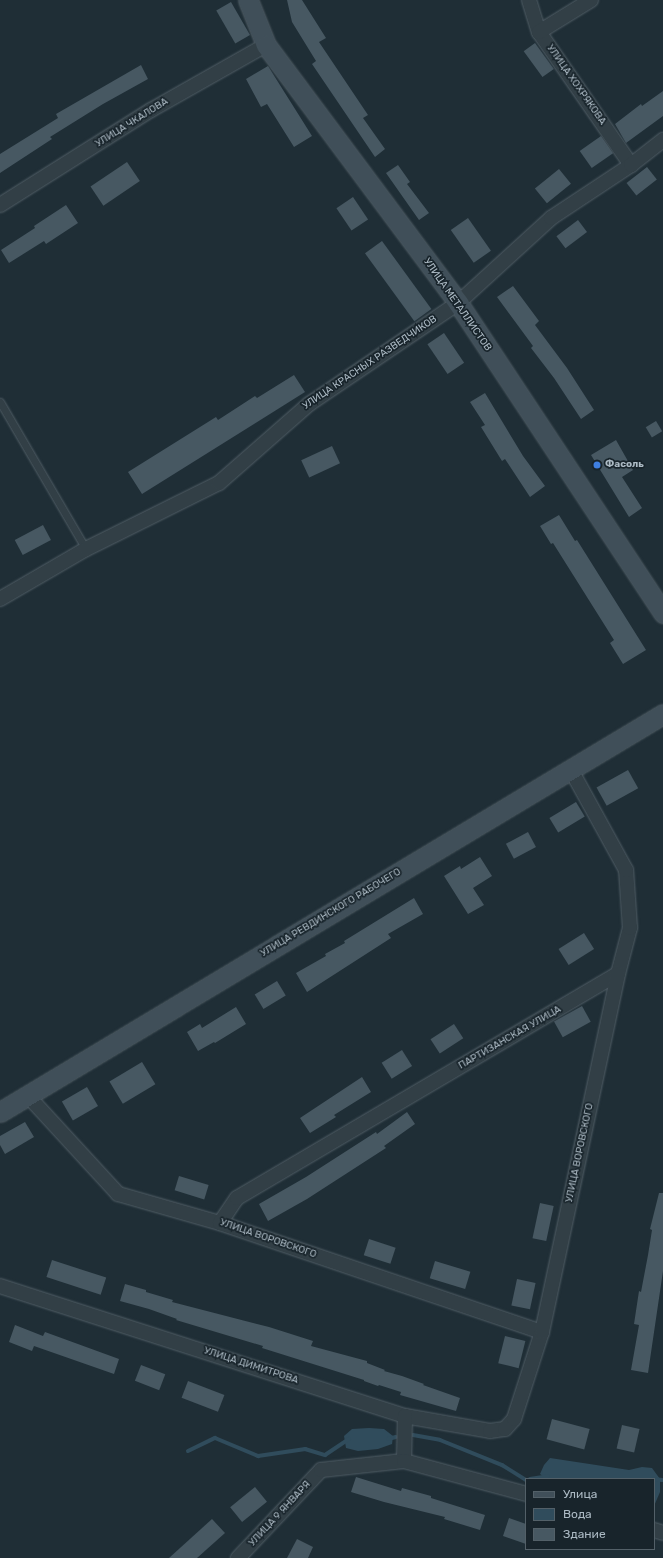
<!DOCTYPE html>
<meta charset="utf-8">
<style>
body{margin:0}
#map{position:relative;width:663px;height:1558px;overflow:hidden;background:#1f2e36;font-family:Rubik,sans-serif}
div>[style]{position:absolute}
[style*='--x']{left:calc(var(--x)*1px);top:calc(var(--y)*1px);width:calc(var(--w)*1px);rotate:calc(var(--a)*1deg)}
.water>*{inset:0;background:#304c5c}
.stream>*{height:4px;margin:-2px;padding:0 2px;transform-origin:2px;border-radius:2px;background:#304c5c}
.building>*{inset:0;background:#475862;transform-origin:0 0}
.roads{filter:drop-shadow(0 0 1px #505d65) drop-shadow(0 0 1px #505d65)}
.lane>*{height:7px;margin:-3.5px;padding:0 3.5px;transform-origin:3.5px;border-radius:3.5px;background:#323f46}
.street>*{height:14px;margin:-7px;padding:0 7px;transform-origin:7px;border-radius:7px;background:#323f46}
.secondary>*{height:19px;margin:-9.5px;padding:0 9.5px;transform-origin:9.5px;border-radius:9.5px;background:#404f59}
.dots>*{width:11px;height:11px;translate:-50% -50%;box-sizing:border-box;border:2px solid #18242b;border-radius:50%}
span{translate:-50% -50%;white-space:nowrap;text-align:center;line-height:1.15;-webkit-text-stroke:3.5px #18242b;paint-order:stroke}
.street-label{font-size:10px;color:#acbac4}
.poi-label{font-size:10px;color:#acbac4;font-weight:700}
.left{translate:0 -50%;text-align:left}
.legend{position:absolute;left:525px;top:1478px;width:130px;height:72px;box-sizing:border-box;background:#18242b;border:1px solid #536068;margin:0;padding:5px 7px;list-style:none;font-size:12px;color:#acbac4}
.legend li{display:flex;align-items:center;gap:8px;height:20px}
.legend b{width:20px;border:1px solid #536068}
</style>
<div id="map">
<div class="water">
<i style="clip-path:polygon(369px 1428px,384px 1429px,393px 1436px,392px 1444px,378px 1449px,358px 1451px,346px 1448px,344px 1436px,352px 1429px)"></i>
<i style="clip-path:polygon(550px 1458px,629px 1470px,642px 1467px,652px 1468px,660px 1479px,660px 1492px,654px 1506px,654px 1479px,547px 1479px,540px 1474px,544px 1465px)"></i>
</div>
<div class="stream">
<i style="--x:413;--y:1435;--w:27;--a:10"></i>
<i style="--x:440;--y:1440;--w:67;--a:22"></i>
<i style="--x:502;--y:1465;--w:28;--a:32"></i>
<i style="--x:388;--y:1439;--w:8;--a:-14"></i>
<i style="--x:188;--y:1451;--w:30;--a:-26"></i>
<i style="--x:215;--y:1438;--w:47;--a:22.7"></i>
<i style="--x:258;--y:1456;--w:48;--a:-8.5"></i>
<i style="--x:305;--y:1449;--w:21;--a:17"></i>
<i style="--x:325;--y:1455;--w:29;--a:-34"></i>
<i style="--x:530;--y:1479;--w:18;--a:-9"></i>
<i style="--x:654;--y:1479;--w:8;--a:7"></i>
</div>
<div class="building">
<i style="clip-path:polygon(287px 0,302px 0,326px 38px,319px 42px,368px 115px,363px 118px,385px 149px,375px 157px,312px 64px,316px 61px,292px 22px)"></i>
<i style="left:231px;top:2px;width:38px;height:17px;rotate:60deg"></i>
<i style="left:535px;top:43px;width:32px;height:14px;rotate:54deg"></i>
<i style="clip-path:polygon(141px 65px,148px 79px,103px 104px,50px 137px,52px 139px,0 173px,0 154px,58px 118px,56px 114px)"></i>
<i style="clip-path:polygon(268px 66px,312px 136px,294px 147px,267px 104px,261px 107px,246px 79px)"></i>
<i style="clip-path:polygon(663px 91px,663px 116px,626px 143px,615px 124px,641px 104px,642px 106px)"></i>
<i style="left:601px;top:136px;width:21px;height:26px;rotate:55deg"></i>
<i style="left:127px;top:162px;width:23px;height:44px;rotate:56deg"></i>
<i style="clip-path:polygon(398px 165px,410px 182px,407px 184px,429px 213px,419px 220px,386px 173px)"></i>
<i style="left:647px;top:167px;width:16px;height:26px;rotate:52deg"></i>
<i style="left:559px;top:169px;width:19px;height:31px;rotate:51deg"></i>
<i style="left:353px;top:197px;width:27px;height:20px;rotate:56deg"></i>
<i style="clip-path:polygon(66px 205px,78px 223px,46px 244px,44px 241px,9px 263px,1px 250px,35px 228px,34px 226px)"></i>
<i style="left:468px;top:218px;width:40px;height:21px;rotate:55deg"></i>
<i style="left:578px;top:220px;width:15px;height:27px;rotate:53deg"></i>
<i style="left:382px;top:241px;width:84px;height:21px;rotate:54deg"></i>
<i style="clip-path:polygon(513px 286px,539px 321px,535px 325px,567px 368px,594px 410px,581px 419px,554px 378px,531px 348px,533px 346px,497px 297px)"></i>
<i style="left:444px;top:333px;width:36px;height:20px;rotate:56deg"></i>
<i style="clip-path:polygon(294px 375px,305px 392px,142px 494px,128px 472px,216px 417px,218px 420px,255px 396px,257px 398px)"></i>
<i style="clip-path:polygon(485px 393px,523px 456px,545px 486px,530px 497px,505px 459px,502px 461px,481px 427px,485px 425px,470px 402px)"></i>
<i style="left:656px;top:421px;width:12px;height:12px;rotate:59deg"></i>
<i style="clip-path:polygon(616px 440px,633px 470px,622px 477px,642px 508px,629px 517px,591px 455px)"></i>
<i style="left:332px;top:446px;width:19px;height:34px;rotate:65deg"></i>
<i style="clip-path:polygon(559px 515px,575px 541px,577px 540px,646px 650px,623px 664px,610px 643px,614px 640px,553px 543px,551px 544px,540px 526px)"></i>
<i style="left:43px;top:525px;width:17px;height:32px;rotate:62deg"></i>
<i style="left:628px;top:770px;width:21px;height:36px;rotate:61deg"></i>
<i style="left:576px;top:802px;width:17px;height:31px;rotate:59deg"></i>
<i style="left:528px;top:832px;width:17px;height:25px;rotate:62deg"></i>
<i style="clip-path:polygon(480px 857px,492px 876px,473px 888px,484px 905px,468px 914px,444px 876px,460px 866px,461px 869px)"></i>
<i style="clip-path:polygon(414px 898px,423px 914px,388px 934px,391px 938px,307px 992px,296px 973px,326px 956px,325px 954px,345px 943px,344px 941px)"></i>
<i style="left:584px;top:933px;width:19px;height:30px;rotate:58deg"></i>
<i style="left:277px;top:981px;width:17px;height:26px;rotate:59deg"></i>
<i style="left:582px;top:1006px;width:18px;height:32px;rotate:61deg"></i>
<i style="clip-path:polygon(236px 1007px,246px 1024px,215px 1043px,214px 1042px,198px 1051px,187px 1032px,200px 1024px,202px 1028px)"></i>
<i style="left:454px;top:1024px;width:17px;height:28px;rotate:57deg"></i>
<i style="left:402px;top:1050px;width:19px;height:24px;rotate:58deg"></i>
<i style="left:142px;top:1062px;width:26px;height:38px;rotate:59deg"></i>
<i style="clip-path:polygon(362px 1077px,371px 1092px,334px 1115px,336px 1117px,310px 1133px,300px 1118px)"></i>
<i style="left:87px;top:1087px;width:22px;height:29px;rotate:60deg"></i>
<i style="clip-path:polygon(407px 1112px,415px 1124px,384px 1146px,386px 1148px,307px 1199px,268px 1221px,259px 1204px,306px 1177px,376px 1132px,377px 1134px)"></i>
<i style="clip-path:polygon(25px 1122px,34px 1137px,5px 1154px,0 1145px,0 1136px)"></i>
<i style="left:179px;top:1176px;width:31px;height:15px;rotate:17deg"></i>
<i style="clip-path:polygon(659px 1193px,663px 1193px,663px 1271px,648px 1373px,631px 1370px,639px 1325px,634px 1324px,639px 1291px,641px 1292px,648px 1255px,652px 1230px,650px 1229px)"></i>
<i style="left:540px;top:1203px;width:14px;height:36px;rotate:12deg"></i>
<i style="left:369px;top:1239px;width:28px;height:17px;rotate:18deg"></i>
<i style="left:52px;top:1260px;width:57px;height:18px;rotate:18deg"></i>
<i style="left:435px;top:1261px;width:37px;height:18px;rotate:17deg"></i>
<i style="left:517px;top:1279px;width:19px;height:27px;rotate:12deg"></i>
<i style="clip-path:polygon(125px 1284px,146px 1290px,146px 1292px,173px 1300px,172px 1302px,269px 1327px,313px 1341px,311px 1346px,367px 1361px,367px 1363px,385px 1370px,384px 1371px,402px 1376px,424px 1384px,423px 1385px,460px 1398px,456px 1411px,400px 1395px,401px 1392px,379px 1385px,378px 1386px,364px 1381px,364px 1380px,262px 1348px,263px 1346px,176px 1320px,177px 1319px,149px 1309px,120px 1301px)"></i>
<i style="clip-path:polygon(15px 1325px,43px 1336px,45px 1332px,119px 1359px,114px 1374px,34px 1346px,32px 1351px,9px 1342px)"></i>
<i style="left:505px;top:1336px;width:21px;height:28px;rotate:14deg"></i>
<i style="left:141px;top:1365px;width:26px;height:17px;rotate:21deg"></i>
<i style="left:188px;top:1381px;width:39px;height:18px;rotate:21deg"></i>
<i style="left:552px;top:1419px;width:39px;height:21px;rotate:15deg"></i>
<i style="left:622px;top:1425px;width:18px;height:24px;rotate:13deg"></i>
<i style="clip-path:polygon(356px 1477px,401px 1491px,402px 1488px,431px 1496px,431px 1498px,485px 1515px,480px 1530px,444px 1519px,445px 1517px,384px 1502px,351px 1492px)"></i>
<i style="left:255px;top:1487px;width:19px;height:32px;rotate:51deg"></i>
<i style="clip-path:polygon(509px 1518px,526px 1524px,526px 1544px,503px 1536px)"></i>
<i style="clip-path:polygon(212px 1519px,225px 1533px,197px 1558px,169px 1558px)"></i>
<i style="clip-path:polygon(297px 1539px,313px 1547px,308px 1558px,287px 1558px)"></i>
</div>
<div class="roads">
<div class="lane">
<i style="--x:0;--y:402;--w:170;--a:59.7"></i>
</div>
<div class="street">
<i style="--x:529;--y:0;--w:34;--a:73"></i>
<i style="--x:539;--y:32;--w:162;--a:55.3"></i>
<i style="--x:539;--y:32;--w:61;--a:-31.6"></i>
<i style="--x:0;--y:205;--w:178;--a:-32.2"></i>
<i style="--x:151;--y:110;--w:132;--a:-29.5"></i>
<i style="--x:0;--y:599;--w:99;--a:-30.2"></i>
<i style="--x:86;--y:549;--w:148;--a:-26.4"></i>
<i style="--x:219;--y:483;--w:120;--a:-41.3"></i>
<i style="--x:309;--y:404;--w:180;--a:-34.1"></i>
<i style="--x:458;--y:303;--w:126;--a:-42.4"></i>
<i style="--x:551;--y:218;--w:96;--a:-33.5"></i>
<i style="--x:631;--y:165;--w:41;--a:-38"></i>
<i style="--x:28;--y:1096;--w:133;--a:47.4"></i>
<i style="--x:118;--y:1194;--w:106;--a:15.9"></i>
<i style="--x:220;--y:1223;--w:340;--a:18.7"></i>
<i style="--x:220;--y:1223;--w:30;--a:-56"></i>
<i style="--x:237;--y:1198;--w:442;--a:-30.5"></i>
<i style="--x:618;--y:974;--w:48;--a:-75.4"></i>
<i style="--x:630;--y:928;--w:58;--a:-93.9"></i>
<i style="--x:626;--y:870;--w:116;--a:-118.8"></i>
<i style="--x:0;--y:1286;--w:425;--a:17.8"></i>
<i style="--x:405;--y:1416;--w:86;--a:10"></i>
<i style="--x:490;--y:1431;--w:15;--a:-8"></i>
<i style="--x:505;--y:1429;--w:13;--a:-48"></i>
<i style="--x:514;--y:1419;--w:91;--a:-72.2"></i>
<i style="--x:542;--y:1332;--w:366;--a:-78"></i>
<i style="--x:404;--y:1461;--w:45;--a:-88.7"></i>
<i style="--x:654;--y:1530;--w:9;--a:18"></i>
<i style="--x:238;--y:1558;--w:121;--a:-46.7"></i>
<i style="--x:321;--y:1470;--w:83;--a:-6.2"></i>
<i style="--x:404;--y:1461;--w:126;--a:15.1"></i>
</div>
<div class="secondary">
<i style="--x:248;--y:0;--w:48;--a:68.2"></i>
<i style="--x:266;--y:45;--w:322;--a:53.3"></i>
<i style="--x:458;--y:303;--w:372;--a:56.5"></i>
<i style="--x:0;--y:1112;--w:773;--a:-30.98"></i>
</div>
</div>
<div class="dots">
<i style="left:597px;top:465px;background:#3f7fe0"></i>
</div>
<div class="street-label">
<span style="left:576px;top:85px;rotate:55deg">УЛИЦА ХОХРЯКОВА</span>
<span style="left:132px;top:123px;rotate:-32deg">УЛИЦА ЧКАЛОВА</span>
<span style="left:457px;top:305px;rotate:55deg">УЛИЦА МЕТАЛЛИСТОВ</span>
<span style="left:370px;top:363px;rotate:-34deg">УЛИЦА КРАСНЫХ РАЗВЕДЧИКОВ</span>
<span style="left:331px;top:913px;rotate:-31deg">УЛИЦА РЕВДИНСКОГО РАБОЧЕГО</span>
<span style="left:510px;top:1038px;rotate:-30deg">ПАРТИЗАНСКАЯ УЛИЦА</span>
<span style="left:580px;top:1153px;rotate:-78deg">УЛИЦА ВОРОВСКОГО</span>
<span style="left:268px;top:1239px;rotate:19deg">УЛИЦА ВОРОВСКОГО</span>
<span style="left:251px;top:1366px;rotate:18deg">УЛИЦА ДИМИТРОВА</span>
<span style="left:280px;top:1514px;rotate:-47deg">УЛИЦА 9 ЯНВАРЯ</span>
</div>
<div class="poi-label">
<span class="left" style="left:605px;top:465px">Фасоль</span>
</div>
<ul class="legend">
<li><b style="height:5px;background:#404f59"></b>Улица</li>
<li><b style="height:11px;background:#304c5c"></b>Вода</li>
<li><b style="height:11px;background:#475862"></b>Здание</li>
</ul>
</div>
